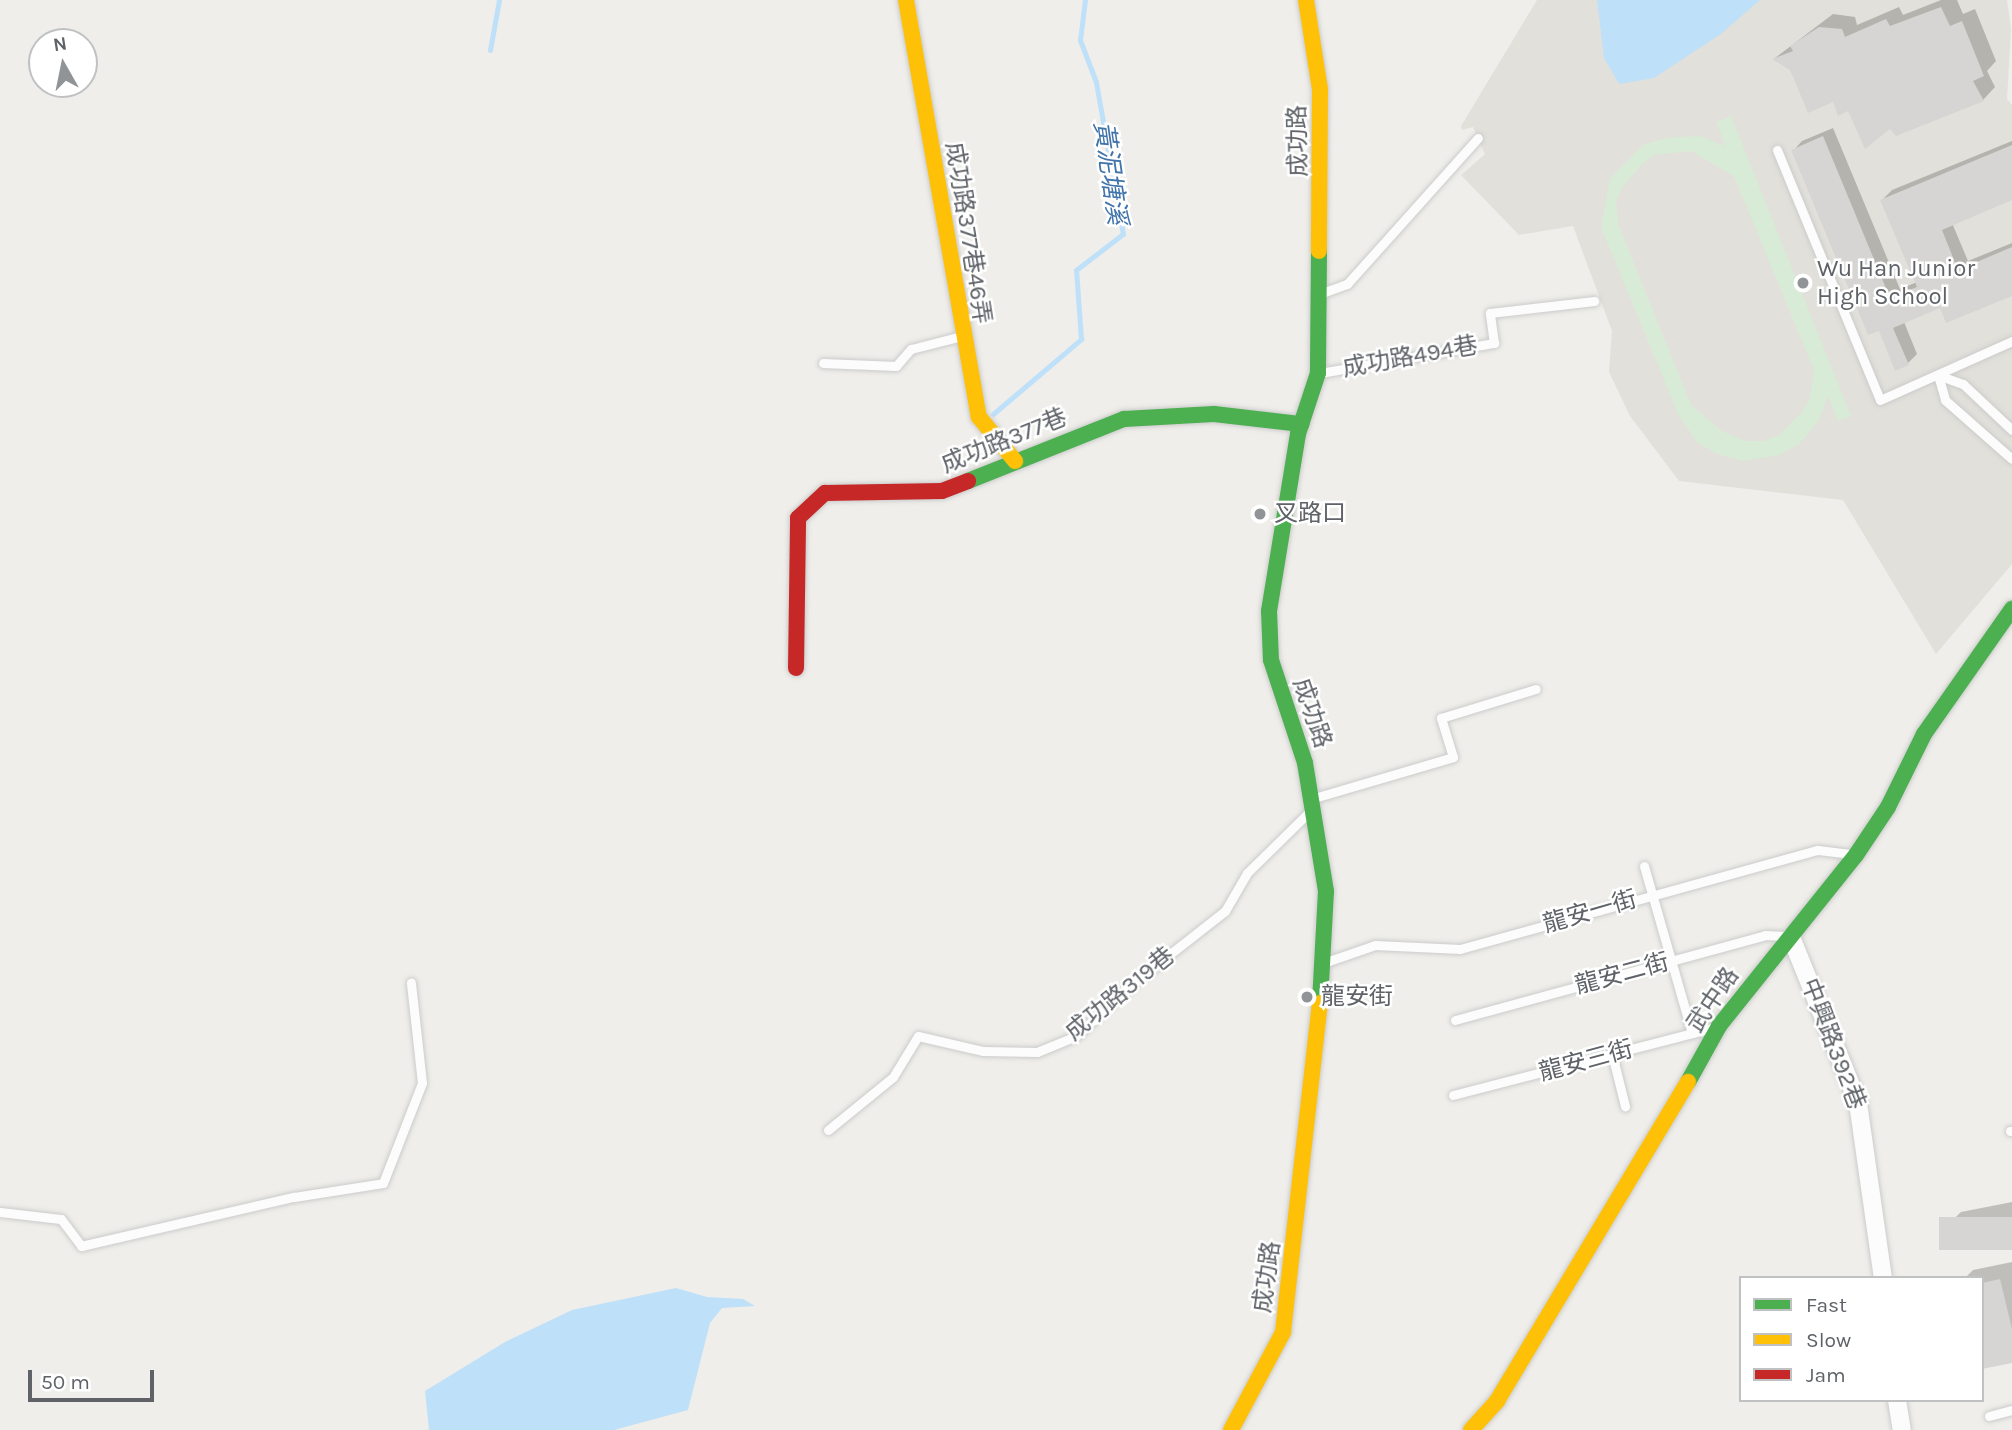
<!DOCTYPE html>
<meta charset="utf-8">
<style>
body{margin:0}
#map{position:relative;width:2012px;height:1430px;overflow:hidden;background:#efeeea;font-family:Karla,"Noto Sans TC",sans-serif}
div>[style]{position:absolute}
[style*='--x']{left:calc(var(--x)*1px);top:calc(var(--y)*1px);width:calc(var(--w)*1px);rotate:calc(var(--a)*1deg)}
.education>*{inset:0;background:#e2e0da}
.green>*{inset:0;background:#d8ebd6}
.water>*{inset:0;background:#bfe0f9}
.shadow>*{inset:0;background:#0003}
.stream>*{height:5px;margin:-2.5px;padding:0 2.5px;transform-origin:2.5px;border-radius:2.5px;background:#bfe0f9}
.building>*{inset:0;background:#d6d5d3;transform-origin:0 0}
.roads{filter:drop-shadow(0 0 2px #cbcccc) drop-shadow(0 0 2px #cbcccc)}
.lane>*{height:9px;margin:-4.5px;padding:0 4.5px;transform-origin:4.5px;border-radius:4.5px;background:#fdfcfc}
.street>*{height:18px;margin:-9px;padding:0 9px;transform-origin:9px;border-radius:9px;background:#fdfcfc}
.fast>*{height:16px;margin:-8px;padding:0 8px;transform-origin:8px;border-radius:8px;background:#4caf50}
.slow>*{height:16px;margin:-8px;padding:0 8px;transform-origin:8px;border-radius:8px;background:#ffc107}
.jam>*{height:16px;margin:-8px;padding:0 8px;transform-origin:8px;border-radius:8px;background:#c62828}
.dots>*{width:19px;height:19px;translate:-50% -50%;box-sizing:border-box;border:4px solid #fff;border-radius:50%}
span{translate:-50% -50%;white-space:nowrap;text-align:center;line-height:1.15;-webkit-text-stroke:5px #fff;paint-order:stroke}
.street-label{font-size:24px;color:#5f6368}
.poi-label{font-size:24px;color:#5f6368}
.left{translate:0 -50%;text-align:left}
.water-label{font-size:26px;color:#4174aa;font-style:italic}
.legend{position:absolute;left:1739px;top:1276px;width:245px;height:126px;box-sizing:border-box;background:#fff;border:2px solid #bfc1c3;margin:0;padding:9px 12px;list-style:none;font-size:21px;color:#5f6368}
.legend li{display:flex;align-items:center;gap:14px;height:35px}
.legend b{width:35px;border:2px solid #bfc1c3}
.north{position:absolute;left:28px;top:28px;width:70px;height:70px;box-sizing:border-box;background:#fff;border:2px solid #bfc1c3;border-radius:50%;rotate:351deg;font-size:19px;font-weight:700;line-height:28px;text-align:center;color:#5f6368}
.north::after{content:'';display:block;margin:auto;width:24px;height:32px;background:#919496;clip-path:polygon(50% 0,100% 100%,50% 72%,0 100%)}
.scale{position:absolute;left:28px;top:1370px;width:126px;height:32px;box-sizing:border-box;border:4px solid #5f6368;border-top:0;padding-left:9px;font-size:21px;line-height:24px;white-space:nowrap;color:#5f6368;-webkit-text-stroke:5px #fff;paint-order:stroke}
</style>
<div id="map">
<div class="education">
<i style="clip-path:polygon(1537px 0,2007px 0,2011px 29px,2007px 99px,2012px 105px,2012px 564px,1936px 654px,1843px 500px,1679px 481px,1630px 416px,1609px 372px,1612px 331px,1573px 226px,1519px 235px,1461px 175px,1485px 154px,1473px 127px,1462px 130px,1461px 126px)"></i>
</div>
<div class="green">
<i style="clip-path:polygon(evenodd,1731px 116px,1851px 416px,1838px 421px,1828px 395px,1819px 420px,1799px 444px,1779px 455px,1743px 461px,1717px 454px,1697px 442px,1679px 416px,1601px 227px,1610px 179px,1643px 145px,1667px 138px,1699px 136px,1725px 146px,1717px 122px,1731px 116px,1691px 151px,1734px 176px,1814px 370px,1810px 398px,1802px 412px,1779px 435px,1764px 441px,1745px 441px,1722px 431px,1691px 405px,1618px 224px,1616px 203px,1621px 189px,1642px 164px,1654px 155px,1691px 151px)"></i>
</div>
<div class="water">
<i style="clip-path:polygon(1597px 0,1760px 0,1721px 34px,1654px 78px,1619px 84px,1604px 58px)"></i>
<i style="clip-path:polygon(676px 1288px,707px 1297px,743px 1299px,755px 1306px,722px 1308px,710px 1323px,688px 1410px,614px 1430px,429px 1430px,425px 1391px,505px 1342px,572px 1310px)"></i>
</div>
<div class="shadow">
<i style="clip-path:polygon(1941px 0,1957px 0,1963px 14px,1975px 9px,1996px 61px,1987px 71px,1995px 87px,1983px 100px,1891px 127px,1834px 100px,1775px 58px,1833px 14px,1855px 17px,1857px 25px,1899px 7px,1903px 15px)"></i>
<i style="clip-path:polygon(1833px 128px,1900px 289px,1917px 282px,1882px 200px,1892px 190px,2012px 141px,2012px 198px,1952px 223px,1968px 261px,2012px 243px,2012px 294px,1941px 306px,1904px 322px,1917px 354px,1908px 363px,1880px 329px,1793px 151px,1802px 141px)"></i>
<i style="clip-path:polygon(2012px 1202px,2012px 1248px,1941px 1231px,1961px 1212px)"></i>
<i style="clip-path:polygon(2012px 1262px,2012px 1361px,1982px 1367px,1982px 1278px,1965px 1278px,1973px 1270px)"></i>
</div>
<div class="stream">
<i style="--x:490;--y:50;--w:51;--a:-79.8"></i>
<i style="--x:993;--y:414;--w:116;--a:-40.4"></i>
<i style="--x:1081;--y:339;--w:69;--a:-94.1"></i>
<i style="--x:1076;--y:270;--w:59;--a:-37.5"></i>
<i style="--x:1123;--y:234;--w:154;--a:-100.1"></i>
<i style="--x:1096;--y:82;--w:45;--a:-110.9"></i>
<i style="--x:1080;--y:40;--w:40;--a:-82.9"></i>
</div>
<div class="building">
<i style="clip-path:polygon(1941px 7px,1950px 26px,1962px 21px,1984px 76px,1973px 81px,1984px 101px,1896px 136px,1890px 129px,1865px 149px,1848px 111px,1838px 116px,1833px 102px,1808px 113px,1790px 70px,1772px 59px,1793px 51px,1790px 46px,1819px 27px,1842px 29px,1845px 37px,1886px 19px,1890px 26px)"></i>
<i style="clip-path:polygon(1823px 136px,1890px 298px,1917px 287px,1880px 200px,2012px 145px,2012px 200px,1942px 230px,1958px 270px,2012px 247px,2012px 296px,1946px 323px,1940px 308px,1893px 328px,1909px 365px,1895px 371px,1879px 331px,1868px 335px,1791px 150px)"></i>
<i style="left:2012px;top:1217px;width:33px;height:73px;rotate:90deg"></i>
<i style="clip-path:polygon(2000px 1279px,2012px 1329px,2012px 1363px,1982px 1369px,1982px 1283px)"></i>
</div>
<div class="roads">
<div class="lane">
<i style="--x:1777;--y:150;--w:270;--a:67.6"></i>
<i style="--x:1880;--y:400;--w:145;--a:-24.1"></i>
<i style="--x:1322;--y:293;--w:27;--a:-20"></i>
<i style="--x:1347;--y:284;--w:196;--a:-48.1"></i>
<i style="--x:823;--y:363;--w:73;--a:2.4"></i>
<i style="--x:896;--y:366;--w:23;--a:-49"></i>
<i style="--x:911;--y:349;--w:53;--a:-14.3"></i>
<i style="--x:1320;--y:373;--w:177;--a:-9.8"></i>
<i style="--x:1494;--y:343;--w:30;--a:-98"></i>
<i style="--x:1490;--y:313;--w:105;--a:-6.6"></i>
<i style="--x:1938;--y:375;--w:26;--a:74"></i>
<i style="--x:1945;--y:400;--w:89;--a:41.4"></i>
<i style="--x:1938;--y:375;--w:27;--a:20"></i>
<i style="--x:1963;--y:384;--w:67;--a:43.2"></i>
<i style="--x:1314;--y:798;--w:145;--a:-16.4"></i>
<i style="--x:1453;--y:757;--w:41;--a:-107.1"></i>
<i style="--x:1441;--y:718;--w:99;--a:-17"></i>
<i style="--x:1644;--y:866;--w:174;--a:74"></i>
<i style="--x:1326;--y:962;--w:52;--a:-19.1"></i>
<i style="--x:1375;--y:945;--w:85;--a:2.7"></i>
<i style="--x:1460;--y:949;--w:371;--a:-15.5"></i>
<i style="--x:1818;--y:850;--w:34;--a:7"></i>
<i style="--x:1455;--y:1020;--w:321;--a:-15.3"></i>
<i style="--x:1765;--y:935;--w:20;--a:3"></i>
<i style="--x:1612;--y:1054;--w:54;--a:76"></i>
<i style="--x:1453;--y:1095;--w:268;--a:-14.5"></i>
<i style="--x:828;--y:1130;--w:84;--a:-39.2"></i>
<i style="--x:893;--y:1077;--w:48;--a:-58.6"></i>
<i style="--x:918;--y:1036;--w:67;--a:13"></i>
<i style="--x:983;--y:1051;--w:54;--a:1.1"></i>
<i style="--x:1037;--y:1052;--w:42;--a:-22.3"></i>
<i style="--x:1076;--y:1036;--w:71;--a:-43.3"></i>
<i style="--x:1128;--y:987;--w:123;--a:-38.1"></i>
<i style="--x:1225;--y:911;--w:44;--a:-59.9"></i>
<i style="--x:1247;--y:873;--w:87;--a:-44.5"></i>
<i style="--x:2010;--y:1131;--w:2;--a:0"></i>
<i style="--x:0;--y:1212;--w:61;--a:6.5"></i>
<i style="--x:61;--y:1219;--w:34;--a:53"></i>
<i style="--x:81;--y:1246;--w:219;--a:-13"></i>
<i style="--x:294;--y:1197;--w:90;--a:-8.9"></i>
<i style="--x:383;--y:1183;--w:107;--a:-68.7"></i>
<i style="--x:422;--y:1083;--w:101;--a:-96.3"></i>
<i style="--x:1989;--y:1416;--w:24;--a:-15"></i>
</div>
<div class="street">
<i style="--x:1791;--y:937;--w:179;--a:68"></i>
<i style="--x:1858;--y:1103;--w:177;--a:81.9"></i>
<i style="--x:1897;--y:1400;--w:30;--a:81"></i>
</div>
<div class="fast">
<i style="--x:1319;--y:251;--w:122;--a:90.5"></i>
<i style="--x:1318;--y:373;--w:64;--a:108.2"></i>
<i style="--x:1298;--y:434;--w:179;--a:99.3"></i>
<i style="--x:1269;--y:611;--w:49;--a:87.7"></i>
<i style="--x:1271;--y:660;--w:108;--a:71.7"></i>
<i style="--x:1305;--y:763;--w:130;--a:80.7"></i>
<i style="--x:1326;--y:891;--w:112;--a:93.1"></i>
<i style="--x:968;--y:481;--w:168;--a:-21.7"></i>
<i style="--x:1124;--y:419;--w:90;--a:-3.2"></i>
<i style="--x:1214;--y:414;--w:88;--a:6.6"></i>
<i style="--x:1688;--y:1082;--w:64;--a:-61"></i>
<i style="--x:1719;--y:1026;--w:219;--a:-51.3"></i>
<i style="--x:1856;--y:855;--w:58;--a:-56.3"></i>
<i style="--x:1888;--y:807;--w:81;--a:-63.7"></i>
<i style="--x:1924;--y:734;--w:153;--a:-54.9"></i>
</div>
<div class="slow">
<i style="--x:906;--y:0;--w:423;--a:80.1"></i>
<i style="--x:979;--y:417;--w:57;--a:50.7"></i>
<i style="--x:1306;--y:0;--w:90;--a:81.1"></i>
<i style="--x:1320;--y:89;--w:162;--a:90.4"></i>
<i style="--x:1231;--y:1430;--w:111;--a:-62"></i>
<i style="--x:1283;--y:1332;--w:331;--a:-83.6"></i>
<i style="--x:1471;--y:1430;--w:39;--a:-48"></i>
<i style="--x:1497;--y:1401;--w:372;--a:-59.1"></i>
</div>
<div class="jam">
<i style="--x:796;--y:668;--w:150;--a:-89.2"></i>
<i style="--x:798;--y:518;--w:37;--a:-43"></i>
<i style="--x:825;--y:493;--w:117;--a:-1"></i>
<i style="--x:942;--y:491;--w:28;--a:-21"></i>
</div>
</div>
<div class="dots">
<i style="left:1803px;top:283px;background:#919496"></i>
<i style="left:1260px;top:514px;background:#919496"></i>
<i style="left:1307px;top:997px;background:#919496"></i>
</div>
<div class="street-label">
<span style="left:1298px;top:141px;rotate:-91deg">成功路</span>
<span style="left:968px;top:233px;rotate:81deg">成功路377巷46弄</span>
<span style="left:1410px;top:357px;rotate:-10deg">成功路494巷</span>
<span style="left:1004px;top:441px;rotate:-22deg">成功路377巷</span>
<span style="left:1312px;top:713px;rotate:71deg">成功路</span>
<span style="left:1590px;top:912px;rotate:-16deg">龍安一街</span>
<span style="left:1622px;top:974px;rotate:-15deg">龍安二街</span>
<span style="left:1120px;top:994px;rotate:-39deg">成功路319巷</span>
<span style="left:1713px;top:1000px;rotate:-56deg">武中路</span>
<span style="left:1833px;top:1044px;rotate:69deg">中興路392巷</span>
<span style="left:1586px;top:1061px;rotate:-15deg">龍安三街</span>
<span style="left:1267px;top:1277px;rotate:-82deg">成功路</span>
</div>
<div class="poi-label">
<span class="left" style="left:1817px;top:283px">Wu Han Junior<br>High School</span>
<span class="left" style="left:1274px;top:514px">叉路口</span>
<span class="left" style="left:1321px;top:997px">龍安街</span>
</div>
<div class="water-label">
<span style="left:1110px;top:173px;rotate:82deg">黃泥塘溪</span>
</div>
<ul class="legend">
<li><b style="height:9px;background:#4caf50"></b>Fast</li>
<li><b style="height:9px;background:#ffc107"></b>Slow</li>
<li><b style="height:9px;background:#c62828"></b>Jam</li>
</ul>
<div class="north">N</div>
<div class="scale">50 m</div>
</div>
